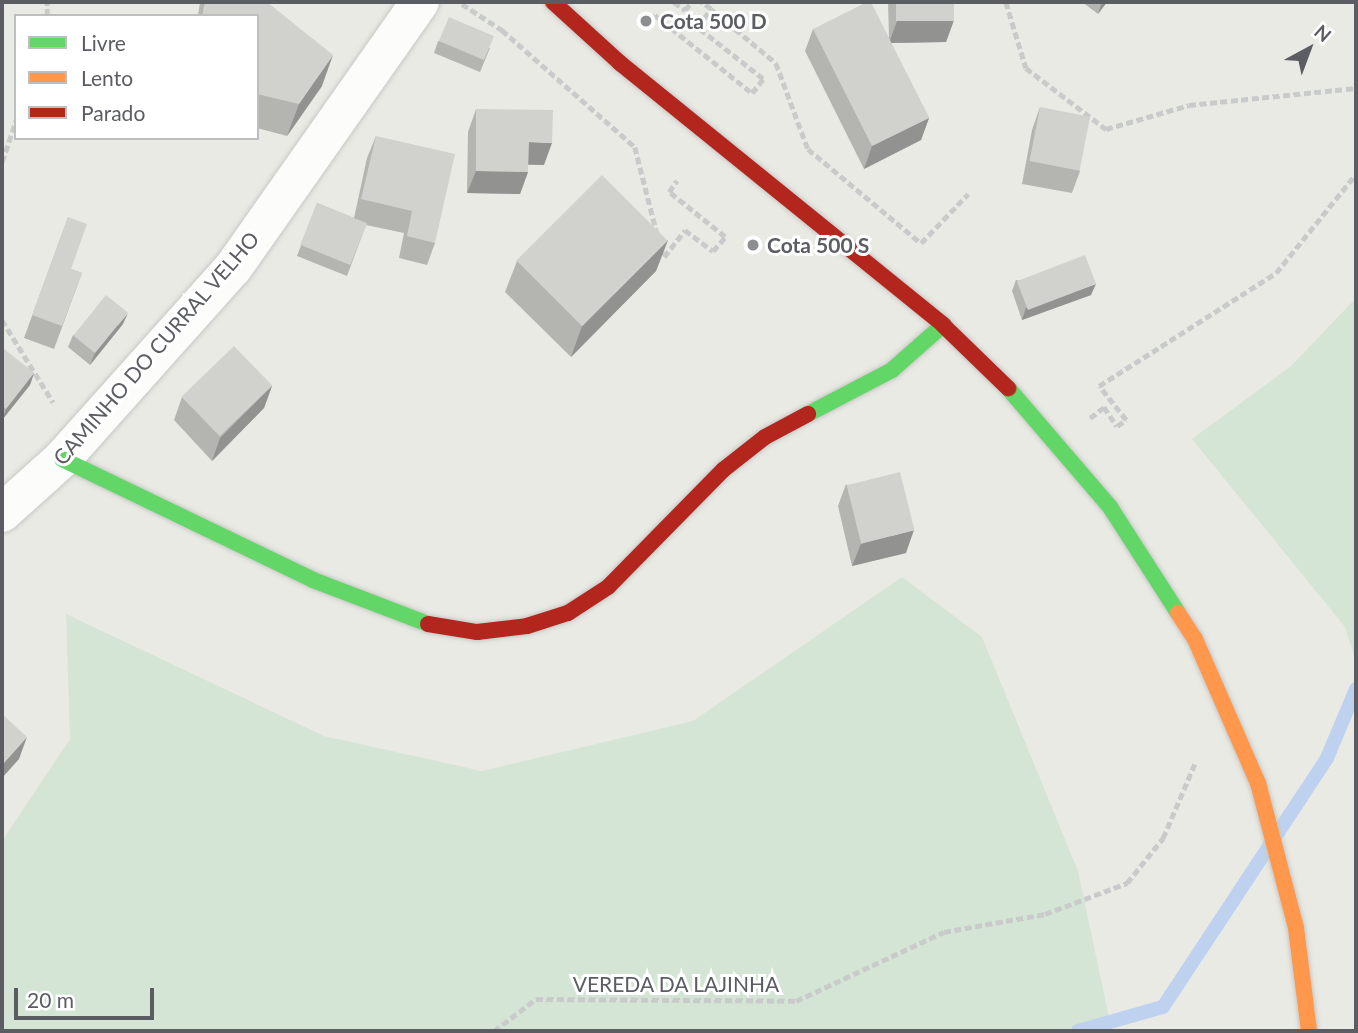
<!DOCTYPE html>
<style>
body{margin:0}
#map{position:relative;width:1358px;height:1033px;overflow:hidden;background:#eaeae5;font-family:Lato,sans-serif}
div>[style]{position:absolute}
[style*='--x']{left:calc(var(--x)*1px);top:calc(var(--y)*1px);width:calc(var(--w)*1px);rotate:calc(var(--a)*1deg)}
.green>*{inset:0;background:#d4e5d5}
.stream>*{height:14px;margin:-7px;padding:0 7px;transform-origin:7px;border-radius:7px;background:#bed2f0}
.path>*{height:4.5px;margin-top:-2.25px;transform-origin:0;background:repeating-linear-gradient(90deg,#c8cbca 0 7px,transparent 0 10.5px)}
.roads{filter:drop-shadow(0 0 2px #c7c7c5) drop-shadow(0 0 2px #c7c7c5)}
.street>*{height:38px;margin:-19px;padding:0 19px;transform-origin:19px;border-radius:19px;background:#fcfcfb}
.fast>*{height:16px;margin:-8px;padding:0 8px;transform-origin:8px;border-radius:8px;background:#63d668}
.slow>*{height:16px;margin:-8px;padding:0 8px;transform-origin:8px;border-radius:8px;background:#ff974d}
.jam>*{height:16px;margin:-8px;padding:0 8px;transform-origin:8px;border-radius:8px;background:#b3261e}
.wall>*{inset:0;background:#b4b4b1}
.shaded-wall>*{inset:0;background:#929290}
.building>*{inset:0;background:#d1d1ce;transform-origin:0 0}
.dots>*{width:19px;height:19px;translate:-50% -50%;box-sizing:border-box;border:4px solid #fff;border-radius:50%}
span{translate:-50% -50%;white-space:nowrap;text-align:center;line-height:1.15;-webkit-text-stroke:6px #fff;paint-order:stroke}
.poi-label{font-size:21px;color:#5b5d62;font-weight:700}
.left{translate:0 -50%;text-align:left}
.street-label{font-size:21px;color:#5b5d62}
.frame{position:absolute;inset:0;border:4px solid #5b5d62;pointer-events:none}
.legend{position:absolute;left:14px;top:14px;width:245px;height:126px;box-sizing:border-box;background:#fff;border:2px solid #bdbec0;margin:0;padding:9px 12px;list-style:none;font-size:21px;color:#5b5d62}
.legend li{display:flex;align-items:center;gap:14px;height:35px}
.legend b{width:35px;border:2px solid #bdbec0}
.north{position:absolute;left:1274px;top:14px;width:70px;height:70px;-webkit-text-stroke:5px #fff;paint-order:stroke;rotate:41deg;font-size:19px;font-weight:700;line-height:28px;text-align:center;color:#5b5d62}
.north::after{content:'';display:block;margin:auto;width:24px;height:32px;background:#5b5d62;clip-path:polygon(50% 0,100% 100%,50% 72%,0 100%)}
.scale{position:absolute;left:14px;top:988px;width:140px;height:32px;box-sizing:border-box;border:4px solid #5b5d62;border-top:0;padding-left:9px;font-size:21px;line-height:24px;white-space:nowrap;color:#5b5d62;-webkit-text-stroke:5px #fff;paint-order:stroke}
</style>
<div id="map">
<div class="green">
<i style="clip-path:polygon(1356px 298px,1356px 662px,1345px 627px,1192px 439px,1291px 366px)"></i>
<i style="clip-path:polygon(902px 577px,982px 637px,1078px 871px,1112px 1031px,2px 1031px,2px 841px,70px 739px,66px 614px,324px 736px,482px 771px,693px 721px)"></i>
</div>
<div class="stream">
<i style="--x:1078;--y:1031;--w:88;--a:-15.8"></i>
<i style="--x:1163;--y:1007;--w:298;--a:-56.6"></i>
<i style="--x:1327;--y:758;--w:75;--a:-67.2"></i>
</div>
<div class="path">
<i style="--x:674;--y:2;--w:14;--a:36"></i>
<i style="--x:685;--y:10;--w:11;--a:-49"></i>
<i style="--x:1006;--y:2;--w:69;--a:73.1"></i>
<i style="--x:1026;--y:68;--w:101;--a:37.3"></i>
<i style="--x:1106;--y:129;--w:86;--a:-16.1"></i>
<i style="--x:1189;--y:105;--w:168;--a:-5.8"></i>
<i style="--x:462;--y:4;--w:48;--a:33"></i>
<i style="--x:502;--y:30;--w:177;--a:41.3"></i>
<i style="--x:635;--y:147;--w:89;--a:75.7"></i>
<i style="--x:711;--y:9;--w:85;--a:39.7"></i>
<i style="--x:776;--y:63;--w:92;--a:69.6"></i>
<i style="--x:808;--y:149;--w:147;--a:39.8"></i>
<i style="--x:921;--y:243;--w:68;--a:-46.2"></i>
<i style="--x:47;--y:16;--w:14;--a:-90"></i>
<i style="--x:650;--y:20;--w:7;--a:-45"></i>
<i style="--x:655;--y:15;--w:124;--a:38.8"></i>
<i style="--x:752;--y:93;--w:18;--a:-52"></i>
<i style="--x:763;--y:79;--w:84;--a:-141.8"></i>
<i style="--x:697;--y:27;--w:23;--a:-52"></i>
<i style="--x:711;--y:9;--w:12;--a:-145"></i>
<i style="--x:2;--y:162;--w:44;--a:-71.6"></i>
<i style="--x:661;--y:248;--w:9;--a:72"></i>
<i style="--x:664;--y:257;--w:34;--a:-52"></i>
<i style="--x:685;--y:230;--w:35;--a:37"></i>
<i style="--x:713;--y:251;--w:18;--a:-49"></i>
<i style="--x:725;--y:237;--w:72;--a:-141.2"></i>
<i style="--x:669;--y:192;--w:14;--a:-56"></i>
<i style="--x:2;--y:320;--w:97;--a:58.1"></i>
<i style="--x:1090;--y:418;--w:18;--a:-38"></i>
<i style="--x:1104;--y:407;--w:23;--a:56"></i>
<i style="--x:1117;--y:426;--w:11;--a:-34"></i>
<i style="--x:1126;--y:420;--w:43;--a:-128.5"></i>
<i style="--x:1099;--y:386;--w:210;--a:-32.6"></i>
<i style="--x:1276;--y:273;--w:127;--a:-51.1"></i>
<i style="--x:494;--y:1031;--w:53;--a:-37.3"></i>
<i style="--x:536;--y:999;--w:260;--a:0.4"></i>
<i style="--x:796;--y:1001;--w:163;--a:-25"></i>
<i style="--x:944;--y:932;--w:103;--a:-10.1"></i>
<i style="--x:1045;--y:914;--w:88;--a:-20.7"></i>
<i style="--x:1127;--y:883;--w:58;--a:-51.3"></i>
<i style="--x:1163;--y:838;--w:82;--a:-66.9"></i>
</div>
<div class="roads">
<div class="street">
<i style="--x:2;--y:513;--w:81;--a:-42"></i>
<i style="--x:62;--y:459;--w:256;--a:-48.2"></i>
<i style="--x:233;--y:268;--w:325;--a:-54.9"></i>
</div>
<div class="fast">
<i style="--x:1008;--y:388;--w:157;--a:49.4"></i>
<i style="--x:1110;--y:507;--w:126;--a:57.3"></i>
<i style="--x:808;--y:414;--w:95;--a:-27.6"></i>
<i style="--x:892;--y:370;--w:68;--a:-41.4"></i>
<i style="--x:62;--y:459;--w:279;--a:25.7"></i>
<i style="--x:313;--y:580;--w:123;--a:20.9"></i>
</div>
<div class="slow">
<i style="--x:1178;--y:613;--w:31;--a:57"></i>
<i style="--x:1195;--y:639;--w:157;--a:66.4"></i>
<i style="--x:1258;--y:783;--w:150;--a:75.3"></i>
<i style="--x:1296;--y:928;--w:104;--a:82.8"></i>
</div>
<div class="jam">
<i style="--x:553;--y:2;--w:91;--a:42.3"></i>
<i style="--x:620;--y:63;--w:416;--a:39"></i>
<i style="--x:943;--y:325;--w:91;--a:44.1"></i>
<i style="--x:428;--y:624;--w:50;--a:9.3"></i>
<i style="--x:477;--y:632;--w:50;--a:-6.8"></i>
<i style="--x:527;--y:626;--w:43;--a:-17.6"></i>
<i style="--x:568;--y:613;--w:48;--a:-33"></i>
<i style="--x:608;--y:587;--w:164;--a:-45.5"></i>
<i style="--x:723;--y:470;--w:53;--a:-38.2"></i>
<i style="--x:765;--y:437;--w:49;--a:-28.1"></i>
</div>
</div>
<div class="wall">
<i style="clip-path:polygon(200px 2px,267px 2px,322px 86px,287px 136px,257px 128px,257px 16px,198px 16px)"></i>
<i style="clip-path:polygon(888px 2px,954px 2px,954px 20px,946px 42px,891px 43px,929px 118px,921px 140px,864px 169px,805px 51px,813px 29px,889px 37px)"></i>
<i style="clip-path:polygon(1082px 2px,1107px 2px,1098px 14px)"></i>
<i style="clip-path:polygon(438px 41px,490px 48px,480px 72px,434px 53px)"></i>
<i style="clip-path:polygon(1040px 107px,1080px 171px,1072px 193px,1022px 184px,1032px 130px)"></i>
<i style="clip-path:polygon(476px 109px,544px 165px,528px 165px,528px 172px,520px 194px,467px 193px,468px 132px)"></i>
<i style="clip-path:polygon(376px 136px,435px 243px,427px 265px,399px 258px,404px 233px,366px 225px,347px 276px,297px 256px,317px 203px,354px 218px,367px 158px)"></i>
<i style="clip-path:polygon(68px 217px,71px 269px,82px 273px,54px 349px,24px 338px)"></i>
<i style="clip-path:polygon(668px 240px,656px 271px,571px 357px,505px 292px,517px 261px)"></i>
<i style="clip-path:polygon(1016px 280px,1091px 295px,1022px 320px,1012px 291px)"></i>
<i style="clip-path:polygon(123px 324px,90px 365px,68px 347px,73px 335px)"></i>
<i style="clip-path:polygon(2px 349px,34px 373px,30px 385px,2px 420px)"></i>
<i style="clip-path:polygon(272px 386px,264px 408px,212px 461px,174px 420px,182px 397px)"></i>
<i style="clip-path:polygon(846px 484px,906px 553px,852px 566px,838px 506px)"></i>
</div>
<div class="shaded-wall">
<i style="clip-path:polygon(1102px 2px,1107px 2px,1098px 14px)"></i>
<i style="clip-path:polygon(954px 20px,946px 42px,889px 43px,897px 21px)"></i>
<i style="clip-path:polygon(333px 55px,322px 86px,287px 136px,299px 104px)"></i>
<i style="clip-path:polygon(929px 118px,921px 140px,864px 169px,872px 146px)"></i>
<i style="clip-path:polygon(529px 142px,552px 143px,544px 165px,521px 164px)"></i>
<i style="clip-path:polygon(476px 171px,528px 172px,520px 194px,467px 193px)"></i>
<i style="clip-path:polygon(668px 240px,656px 271px,571px 357px,582px 326px)"></i>
<i style="clip-path:polygon(1096px 284px,1091px 295px,1022px 320px,1026px 308px)"></i>
<i style="clip-path:polygon(128px 313px,123px 324px,90px 365px,95px 353px)"></i>
<i style="clip-path:polygon(34px 373px,30px 385px,2px 420px,6px 409px)"></i>
<i style="clip-path:polygon(272px 386px,264px 408px,212px 461px,220px 438px)"></i>
<i style="clip-path:polygon(914px 530px,906px 553px,852px 566px,861px 544px)"></i>
<i style="clip-path:polygon(27px 737px,19px 759px,2px 778px,2px 765px)"></i>
</div>
<div class="building">
<i style="clip-path:polygon(205px 2px,267px 2px,333px 55px,299px 104px,257px 94px,257px 16px,202px 16px)"></i>
<i style="clip-path:polygon(867px 2px,871px 2px,929px 118px,872px 146px,813px 29px)"></i>
<i style="left:896px;top:2px;width:58px;height:19px"></i>
<i style="left:449px;top:17px;width:49px;height:26px;rotate:23deg"></i>
<i style="left:1040px;top:107px;width:51px;height:55px;rotate:11deg"></i>
<i style="clip-path:polygon(476px 109px,553px 110px,552px 143px,529px 142px,528px 172px,476px 171px)"></i>
<i style="clip-path:polygon(376px 136px,455px 154px,435px 243px,407px 236px,412px 211px,361px 199px)"></i>
<i style="left:602px;top:175px;width:93px;height:121px;rotate:45deg"></i>
<i style="left:317px;top:203px;width:54px;height:45px;rotate:22deg"></i>
<i style="clip-path:polygon(68px 217px,87px 224px,71px 269px,82px 273px,62px 326px,32px 315px)"></i>
<i style="left:1085px;top:255px;width:31px;height:73px;rotate:69deg"></i>
<i style="left:106px;top:295px;width:28px;height:52px;rotate:39deg"></i>
<i style="left:234px;top:346px;width:55px;height:73px;rotate:46deg"></i>
<i style="clip-path:polygon(3px 348px,34px 373px,6px 409px,2px 405px,2px 349px)"></i>
<i style="left:900px;top:472px;width:60px;height:55px;rotate:76deg"></i>
<i style="clip-path:polygon(2px 714px,27px 737px,2px 765px)"></i>
</div>
<div class="dots">
<i style="left:646px;top:21px;background:#8d8e90"></i>
<i style="left:753px;top:245px;background:#8d8e90"></i>
</div>
<div class="poi-label">
<span class="left" style="left:660px;top:21px">Cota 500 D</span>
<span class="left" style="left:767px;top:245px">Cota 500 S</span>
</div>
<div class="street-label">
<span style="left:156px;top:348px;rotate:-49deg">CAMINHO DO CURRAL VELHO</span>
<span style="left:676px;top:984px">VEREDA DA LAJINHA</span>
</div>
<div class="frame"></div>
<ul class="legend">
<li><b style="height:9px;background:#63d668"></b>Livre</li>
<li><b style="height:9px;background:#ff974d"></b>Lento</li>
<li><b style="height:9px;background:#b3261e"></b>Parado</li>
</ul>
<div class="north">N</div>
<div class="scale">20 m</div>
</div>
